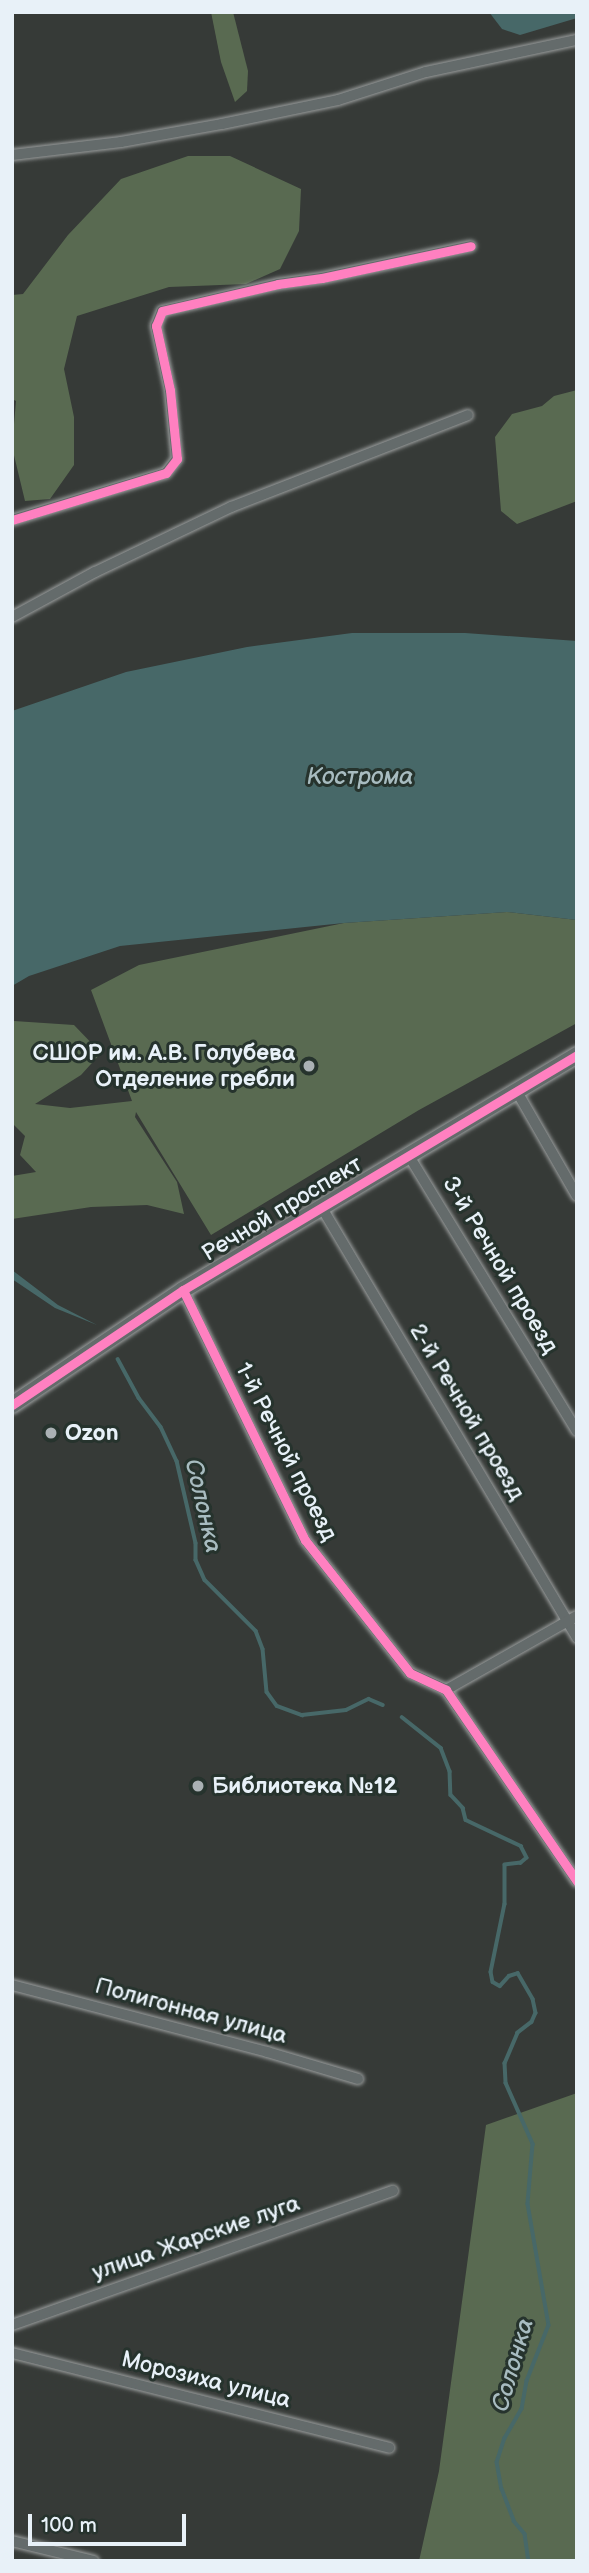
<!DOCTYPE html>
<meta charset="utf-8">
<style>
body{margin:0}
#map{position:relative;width:589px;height:2573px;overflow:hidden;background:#363a37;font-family:"Balsamiq Sans",sans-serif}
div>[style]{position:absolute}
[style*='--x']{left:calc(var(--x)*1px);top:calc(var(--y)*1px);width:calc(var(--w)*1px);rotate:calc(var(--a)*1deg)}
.green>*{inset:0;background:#596a51}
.water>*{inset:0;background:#476868}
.stream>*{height:3.5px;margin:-1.75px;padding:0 1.75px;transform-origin:1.75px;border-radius:1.75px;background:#476868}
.roads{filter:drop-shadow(0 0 2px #9b9e9e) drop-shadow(0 0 2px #9b9e9e)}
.street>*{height:10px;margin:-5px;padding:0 5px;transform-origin:5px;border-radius:5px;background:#646b6b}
.secondary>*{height:16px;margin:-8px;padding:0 8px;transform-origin:8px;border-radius:8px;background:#646b6b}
.cycleway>*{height:9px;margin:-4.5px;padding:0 4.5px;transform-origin:4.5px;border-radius:4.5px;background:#ff80c0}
.dots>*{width:19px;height:19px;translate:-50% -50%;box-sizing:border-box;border:4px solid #26332d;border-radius:50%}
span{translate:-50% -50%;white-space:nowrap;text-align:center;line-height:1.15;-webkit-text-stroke:6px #26332d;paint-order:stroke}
.poi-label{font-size:23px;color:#e8f1f8;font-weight:700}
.right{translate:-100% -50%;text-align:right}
.left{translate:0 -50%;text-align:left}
.street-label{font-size:23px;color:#e8f1f8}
.water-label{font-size:24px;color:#a8bcc0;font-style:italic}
.frame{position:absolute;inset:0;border:14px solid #e8f1f8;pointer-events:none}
.scale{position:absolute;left:28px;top:2514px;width:158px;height:32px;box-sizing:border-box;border:4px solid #e8f1f8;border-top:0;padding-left:9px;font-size:21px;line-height:24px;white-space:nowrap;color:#e8f1f8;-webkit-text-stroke:5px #26332d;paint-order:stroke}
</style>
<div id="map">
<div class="green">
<i style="clip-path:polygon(211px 12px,233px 12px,248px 71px,247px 91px,235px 102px,221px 62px)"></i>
<i style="clip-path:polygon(188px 156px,230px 156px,301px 189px,299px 231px,280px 269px,246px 284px,169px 287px,77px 316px,64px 369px,74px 417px,74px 465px,50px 499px,25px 501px,12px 447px,16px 401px,12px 399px,12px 295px,23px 294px,68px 235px,121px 179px)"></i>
<i style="clip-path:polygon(577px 390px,577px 501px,517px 524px,501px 511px,495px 437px,512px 414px,542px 406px,554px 396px)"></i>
<i style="clip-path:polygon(507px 912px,577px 920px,577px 1023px,419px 1110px,211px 1235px,136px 1112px,135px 1117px,177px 1182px,184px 1214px,147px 1205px,91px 1207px,12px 1219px,12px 1176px,36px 1172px,20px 1155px,25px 1136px,12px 1123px,14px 1021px,74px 1025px,101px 1053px,81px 1075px,35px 1104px,70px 1108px,132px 1101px,91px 990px,139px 965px,344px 923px)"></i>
<i style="clip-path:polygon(577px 2093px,577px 2561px,419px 2561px,439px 2471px,486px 2125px)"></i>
</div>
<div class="water">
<i style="clip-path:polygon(489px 12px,577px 12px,577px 18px,520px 35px,502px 29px)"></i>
<i style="clip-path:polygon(352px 633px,465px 633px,577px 641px,577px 920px,507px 912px,344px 923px,120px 946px,29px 976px,12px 986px,12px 711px,126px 672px,247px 647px)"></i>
<i style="clip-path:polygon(12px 1270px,58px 1305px,97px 1325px,55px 1308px,12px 1279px)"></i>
</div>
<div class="stream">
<i style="--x:118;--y:1359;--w:44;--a:61.7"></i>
<i style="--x:139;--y:1398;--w:36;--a:53"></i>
<i style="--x:161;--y:1427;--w:38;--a:65"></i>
<i style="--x:177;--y:1461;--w:84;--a:77"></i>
<i style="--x:196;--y:1543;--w:17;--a:90"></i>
<i style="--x:196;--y:1560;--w:22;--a:66"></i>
<i style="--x:205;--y:1580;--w:72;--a:45"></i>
<i style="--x:256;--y:1631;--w:19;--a:69"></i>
<i style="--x:263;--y:1649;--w:43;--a:84.7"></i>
<i style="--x:267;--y:1692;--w:17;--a:54"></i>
<i style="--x:277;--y:1706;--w:27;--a:20"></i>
<i style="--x:302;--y:1715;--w:44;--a:-6.5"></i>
<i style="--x:346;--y:1710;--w:25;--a:-26"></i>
<i style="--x:369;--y:1699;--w:15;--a:23"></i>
<i style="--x:402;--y:1717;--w:50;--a:38.5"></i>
<i style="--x:441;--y:1748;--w:25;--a:69"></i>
<i style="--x:450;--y:1771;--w:24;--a:88"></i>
<i style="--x:451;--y:1795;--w:18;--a:47"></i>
<i style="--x:463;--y:1808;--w:12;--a:76"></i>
<i style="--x:466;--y:1820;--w:61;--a:25.3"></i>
<i style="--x:521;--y:1846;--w:13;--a:63"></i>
<i style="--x:527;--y:1858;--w:8;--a:140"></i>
<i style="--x:521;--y:1863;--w:16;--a:173"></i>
<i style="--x:505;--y:1865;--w:39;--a:90"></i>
<i style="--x:505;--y:1904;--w:69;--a:101.6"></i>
<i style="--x:491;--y:1972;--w:10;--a:79"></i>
<i style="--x:493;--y:1982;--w:8;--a:30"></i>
<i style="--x:500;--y:1986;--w:13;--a:-48"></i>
<i style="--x:509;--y:1976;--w:9;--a:-18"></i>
<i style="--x:518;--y:1973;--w:30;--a:60"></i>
<i style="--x:533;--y:1999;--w:14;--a:78"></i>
<i style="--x:536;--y:2013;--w:10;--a:114"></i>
<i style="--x:532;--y:2022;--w:18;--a:142"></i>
<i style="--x:518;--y:2033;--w:33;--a:113"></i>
<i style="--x:505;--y:2063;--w:20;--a:87"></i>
<i style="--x:506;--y:2083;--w:67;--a:66.1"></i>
<i style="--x:533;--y:2144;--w:60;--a:94.8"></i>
<i style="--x:528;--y:2204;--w:123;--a:80.2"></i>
<i style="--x:549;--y:2325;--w:60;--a:111.4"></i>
<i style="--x:527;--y:2381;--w:28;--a:100"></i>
<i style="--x:522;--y:2409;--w:34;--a:120"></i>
<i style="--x:505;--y:2438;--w:25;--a:108"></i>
<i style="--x:497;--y:2462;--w:27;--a:80"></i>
<i style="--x:502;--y:2489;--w:34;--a:69"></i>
<i style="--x:514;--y:2521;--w:17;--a:50"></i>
<i style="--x:525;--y:2534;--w:27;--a:82"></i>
</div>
<div class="roads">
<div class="street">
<i style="--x:12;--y:155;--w:110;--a:-6.8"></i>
<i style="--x:121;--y:142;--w:103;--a:-10.1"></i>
<i style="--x:222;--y:124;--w:118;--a:-11.7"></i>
<i style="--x:338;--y:100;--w:92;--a:-17.7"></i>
<i style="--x:426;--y:72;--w:154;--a:-12"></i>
<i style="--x:12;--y:520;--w:161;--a:-17"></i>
<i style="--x:166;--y:473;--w:18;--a:-52"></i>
<i style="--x:177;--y:459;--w:69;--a:-95.8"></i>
<i style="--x:170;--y:390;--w:66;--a:-102.3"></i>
<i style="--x:156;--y:326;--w:16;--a:-68"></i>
<i style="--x:162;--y:311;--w:119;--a:-13.1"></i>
<i style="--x:278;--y:284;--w:44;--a:-7.8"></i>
<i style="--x:322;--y:278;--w:152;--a:-12.1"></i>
<i style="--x:12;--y:617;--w:94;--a:-28.5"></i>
<i style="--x:95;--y:572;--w:151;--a:-25.5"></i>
<i style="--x:231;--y:507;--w:254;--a:-21.2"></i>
<i style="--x:516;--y:1090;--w:122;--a:60.1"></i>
<i style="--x:409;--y:1156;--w:322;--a:58.6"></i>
<i style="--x:322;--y:1208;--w:500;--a:59.3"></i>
<i style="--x:183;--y:1290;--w:278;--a:64"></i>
<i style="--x:305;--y:1540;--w:169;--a:51.7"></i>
<i style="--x:410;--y:1673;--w:40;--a:25"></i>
<i style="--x:446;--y:1690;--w:232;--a:55.6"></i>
<i style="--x:446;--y:1690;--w:150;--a:-29.5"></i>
<i style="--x:12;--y:1985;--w:264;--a:14.7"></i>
<i style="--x:267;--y:2052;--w:95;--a:16.5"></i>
<i style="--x:12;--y:2325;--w:404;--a:-19.4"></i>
<i style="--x:12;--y:2353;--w:389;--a:14.1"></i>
<i style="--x:12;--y:2541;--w:84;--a:13.7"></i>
</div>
<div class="secondary">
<i style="--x:12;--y:1405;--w:206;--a:-33.9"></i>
<i style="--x:183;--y:1290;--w:459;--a:-30.8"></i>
</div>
</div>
<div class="cycleway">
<i style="--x:12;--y:520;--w:161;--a:-17"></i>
<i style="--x:166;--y:473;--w:18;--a:-52"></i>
<i style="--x:177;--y:459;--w:69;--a:-95.8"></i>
<i style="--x:170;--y:390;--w:66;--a:-102.3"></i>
<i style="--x:156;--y:326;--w:16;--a:-68"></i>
<i style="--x:162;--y:311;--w:119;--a:-13.1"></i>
<i style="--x:278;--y:284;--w:44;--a:-7.8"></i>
<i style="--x:322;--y:278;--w:152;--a:-12.1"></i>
<i style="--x:183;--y:1290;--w:278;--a:64"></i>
<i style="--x:305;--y:1540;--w:169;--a:51.7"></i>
<i style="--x:410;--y:1673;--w:40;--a:25"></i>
<i style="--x:446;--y:1690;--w:232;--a:55.6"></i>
<i style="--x:12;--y:1405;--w:206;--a:-33.9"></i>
<i style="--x:183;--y:1290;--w:459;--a:-30.8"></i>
</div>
<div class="dots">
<i style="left:309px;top:1066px;background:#aab1b4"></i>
<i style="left:51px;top:1433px;background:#aab1b4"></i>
<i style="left:198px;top:1786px;background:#aab1b4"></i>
</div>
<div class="poi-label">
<span class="right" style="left:295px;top:1066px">СШОР им. А.В. Голубева<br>Отделение гребли</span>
<span class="left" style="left:65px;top:1433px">Ozon</span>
<span class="left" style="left:212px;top:1786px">Библиотека №12</span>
</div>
<div class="street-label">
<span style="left:282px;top:1209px;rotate:-31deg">Речной проспект</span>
<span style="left:500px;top:1265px;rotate:59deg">3-й Речной проезд</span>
<span style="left:467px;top:1412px;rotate:59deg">2-й Речной проезд</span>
<span style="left:286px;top:1452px;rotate:63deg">1-й Речной проезд</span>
<span style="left:191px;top:2011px;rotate:15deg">Полигонная улица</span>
<span style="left:196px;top:2238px;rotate:-19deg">улица Жарские луга</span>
<span style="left:206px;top:2380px;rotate:14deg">Морозиха улица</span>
</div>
<div class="water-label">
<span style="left:360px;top:777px">Кострома</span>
<span style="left:203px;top:1506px;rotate:77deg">Солонка</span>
<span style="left:513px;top:2365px;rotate:-74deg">Солонка</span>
</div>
<div class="frame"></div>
<div class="scale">100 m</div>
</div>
